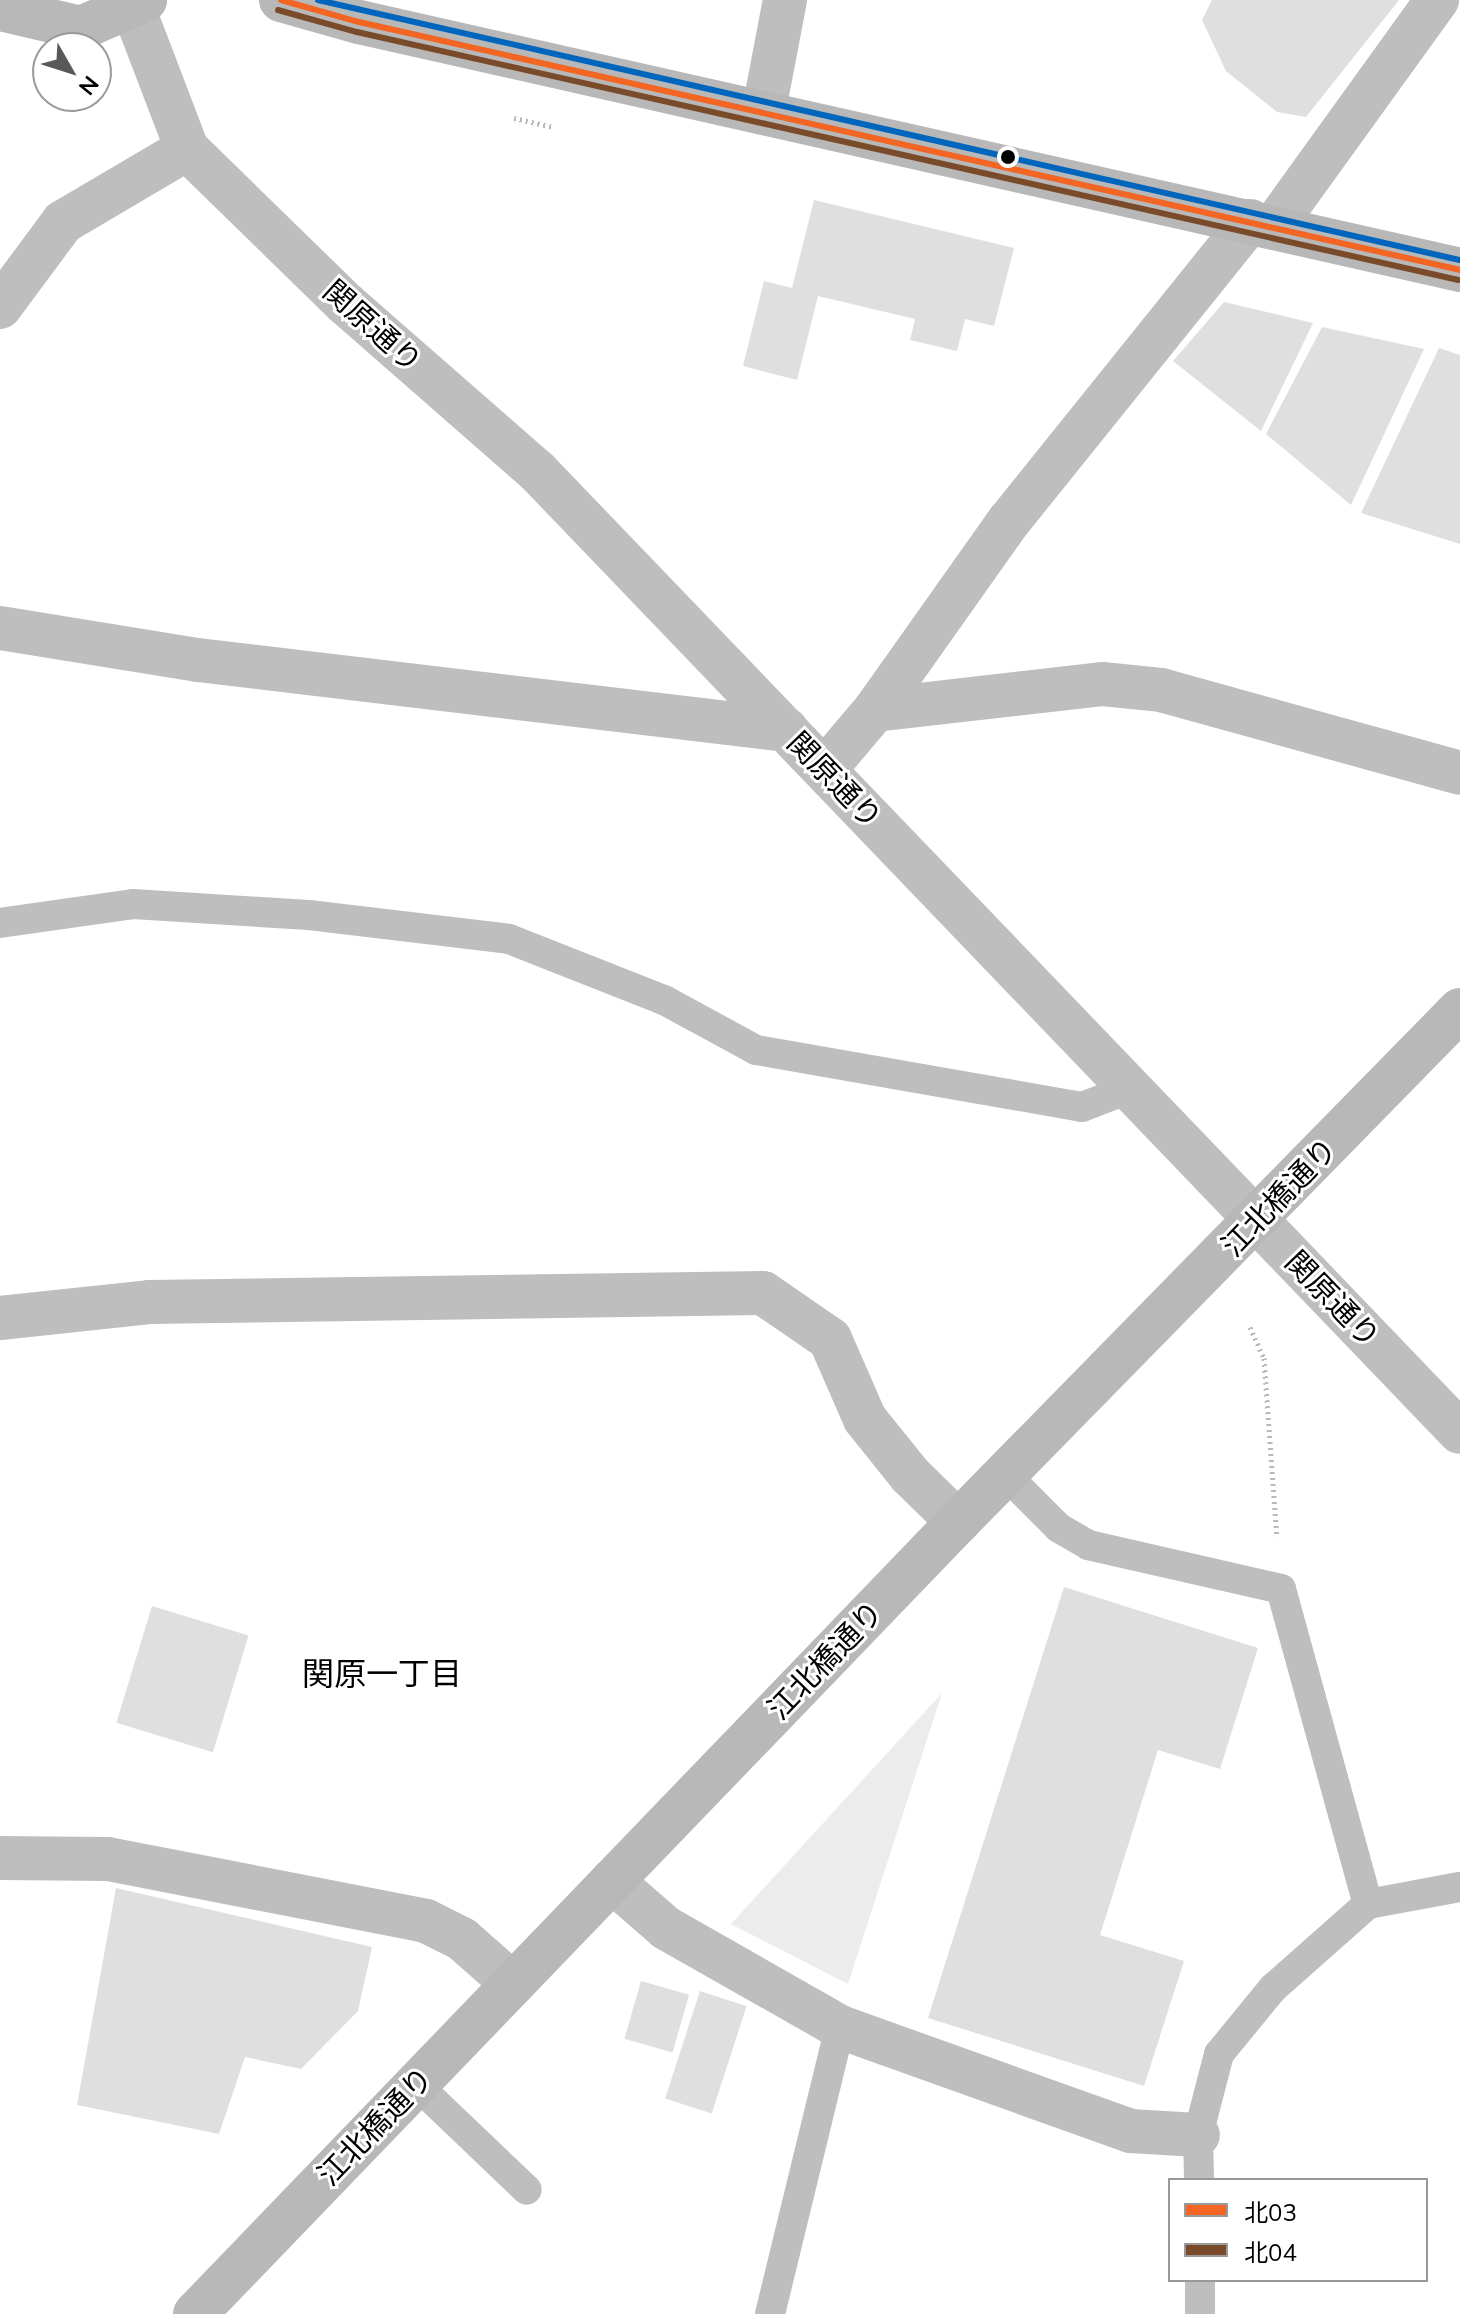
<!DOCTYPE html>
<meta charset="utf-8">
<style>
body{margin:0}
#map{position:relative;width:1460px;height:2314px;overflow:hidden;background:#fff;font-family:Mulish,"Noto Sans JP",sans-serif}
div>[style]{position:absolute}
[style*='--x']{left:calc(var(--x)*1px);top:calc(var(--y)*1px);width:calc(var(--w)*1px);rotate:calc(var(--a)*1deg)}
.green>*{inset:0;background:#ececec}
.building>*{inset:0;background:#dfdfdf;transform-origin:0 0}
.path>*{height:5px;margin-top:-2.5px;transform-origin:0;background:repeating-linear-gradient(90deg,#b9b9b9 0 2px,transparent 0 6px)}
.lane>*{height:30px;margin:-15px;padding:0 15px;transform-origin:15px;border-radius:15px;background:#bebebe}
.street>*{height:44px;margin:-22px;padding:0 22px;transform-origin:22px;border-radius:22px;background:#bebebe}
.secondary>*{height:44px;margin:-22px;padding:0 22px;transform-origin:22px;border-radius:22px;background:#b8b8b8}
.bus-1>*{height:6px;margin:-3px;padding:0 3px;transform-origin:3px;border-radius:3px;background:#f26522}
.bus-2>*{height:6px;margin:-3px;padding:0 3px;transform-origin:3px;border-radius:3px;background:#7a4b2a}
.bus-3>*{height:6px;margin:-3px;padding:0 3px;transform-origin:3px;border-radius:3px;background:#0065bd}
.dots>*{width:22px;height:22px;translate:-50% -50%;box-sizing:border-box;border:4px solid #fff;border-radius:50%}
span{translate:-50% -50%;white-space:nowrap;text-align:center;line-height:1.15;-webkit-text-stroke:6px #fff;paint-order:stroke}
.street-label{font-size:30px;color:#000}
.neighbourhood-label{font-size:32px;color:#000}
.legend{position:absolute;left:1168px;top:2178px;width:260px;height:104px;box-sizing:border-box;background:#fff;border:2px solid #999;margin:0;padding:10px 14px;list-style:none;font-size:24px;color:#000}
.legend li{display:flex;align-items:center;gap:16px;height:40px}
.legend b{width:40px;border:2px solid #999}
.north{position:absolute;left:32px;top:32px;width:80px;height:80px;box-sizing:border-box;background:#fff;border:2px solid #999;border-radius:50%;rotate:129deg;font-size:22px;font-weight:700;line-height:32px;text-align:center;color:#000}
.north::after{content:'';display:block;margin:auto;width:28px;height:36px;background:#595959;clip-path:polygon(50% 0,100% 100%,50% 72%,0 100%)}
</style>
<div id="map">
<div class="green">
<i style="clip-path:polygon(942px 1693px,848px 1984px,731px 1924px)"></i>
</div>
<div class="building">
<i style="clip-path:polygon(1212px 0,1399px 0,1306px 117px,1277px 112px,1226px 71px,1202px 20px)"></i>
<i style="clip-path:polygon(814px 200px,1014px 248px,994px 326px,965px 319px,957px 351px,910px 340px,915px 319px,818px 296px,797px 380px,743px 366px,764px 281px,792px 288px)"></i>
<i style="clip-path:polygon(1224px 302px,1313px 323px,1261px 431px,1173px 361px)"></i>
<i style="clip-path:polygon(1322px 327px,1424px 349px,1351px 505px,1266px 434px)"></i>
<i style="clip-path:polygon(1439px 348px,1460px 355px,1460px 544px,1361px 513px)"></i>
<i style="clip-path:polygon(1064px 1587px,1258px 1648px,1220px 1769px,1158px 1750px,1100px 1935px,1184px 1961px,1144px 2086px,928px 2018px)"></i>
<i style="left:152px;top:1606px;width:101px;height:122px;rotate:17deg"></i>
<i style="clip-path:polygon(116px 1888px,372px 1947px,358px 2011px,301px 2069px,245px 2057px,219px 2134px,77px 2105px)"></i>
<i style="left:641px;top:1981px;width:50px;height:60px;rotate:16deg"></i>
<i style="left:700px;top:1991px;width:49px;height:113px;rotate:18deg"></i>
</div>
<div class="path">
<i style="--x:514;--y:118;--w:39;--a:13"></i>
<i style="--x:1250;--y:1327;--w:34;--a:66"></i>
<i style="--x:1264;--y:1358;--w:180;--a:85.9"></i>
</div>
<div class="lane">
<i style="--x:0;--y:923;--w:134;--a:-8.1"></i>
<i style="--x:133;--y:904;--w:176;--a:3.6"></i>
<i style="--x:309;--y:915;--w:201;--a:6.8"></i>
<i style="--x:509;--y:939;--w:167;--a:21.5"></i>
<i style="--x:664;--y:1000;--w:105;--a:28.5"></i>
<i style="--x:756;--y:1050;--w:331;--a:9.9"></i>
<i style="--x:1082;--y:1107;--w:50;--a:-21"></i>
<i style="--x:1005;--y:1474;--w:76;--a:45"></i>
<i style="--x:1059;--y:1528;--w:34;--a:30"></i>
<i style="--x:1088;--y:1545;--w:198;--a:12.8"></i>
<i style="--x:1281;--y:1589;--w:327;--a:74.6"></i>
<i style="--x:1368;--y:1904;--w:127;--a:138.5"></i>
<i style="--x:1273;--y:1988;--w:85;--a:129.3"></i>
<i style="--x:1219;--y:2054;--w:84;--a:104.5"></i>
<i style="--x:1198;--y:2135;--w:45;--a:88.7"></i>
<i style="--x:1368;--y:1904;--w:94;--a:-10.5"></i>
<i style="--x:416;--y:2084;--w:153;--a:43.7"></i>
<i style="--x:1200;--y:2280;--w:34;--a:90"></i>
<i style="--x:770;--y:2314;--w:295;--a:-76.3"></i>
</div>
<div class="street">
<i style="--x:764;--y:110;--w:112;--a:-79.2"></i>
<i style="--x:187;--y:149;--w:222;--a:44.3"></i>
<i style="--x:346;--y:304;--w:254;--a:41.2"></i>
<i style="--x:537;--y:471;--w:1332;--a:46.16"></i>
<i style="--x:1274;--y:226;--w:279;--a:-54.2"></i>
<i style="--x:0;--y:307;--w:106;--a:-53.5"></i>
<i style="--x:63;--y:222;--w:144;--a:-30.5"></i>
<i style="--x:187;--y:149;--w:160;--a:-110.9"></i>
<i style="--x:0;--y:628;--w:201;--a:9.2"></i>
<i style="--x:198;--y:660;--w:593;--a:6.78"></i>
<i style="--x:875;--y:710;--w:232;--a:-54.7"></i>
<i style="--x:1009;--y:521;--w:385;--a:-51.2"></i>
<i style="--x:825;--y:769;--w:77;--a:-49.7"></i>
<i style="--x:875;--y:710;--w:228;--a:-6.5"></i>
<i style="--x:1102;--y:684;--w:59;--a:5.8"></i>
<i style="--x:1161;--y:690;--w:310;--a:15.5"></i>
<i style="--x:0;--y:1318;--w:150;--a:-6.1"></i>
<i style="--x:149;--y:1302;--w:614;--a:-0.84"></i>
<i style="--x:763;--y:1293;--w:81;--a:34.5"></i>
<i style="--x:830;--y:1339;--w:87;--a:66.4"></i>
<i style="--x:865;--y:1419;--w:72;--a:51.2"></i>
<i style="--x:910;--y:1475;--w:67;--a:44.4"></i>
<i style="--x:0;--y:1858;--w:108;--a:0.5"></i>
<i style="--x:108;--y:1859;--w:324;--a:11"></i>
<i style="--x:426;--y:1921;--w:40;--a:26.6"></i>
<i style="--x:462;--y:1939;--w:68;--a:41.4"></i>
<i style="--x:612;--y:1881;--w:72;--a:41"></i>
<i style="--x:666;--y:1928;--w:200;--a:29.6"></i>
<i style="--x:840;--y:2027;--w:308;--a:19.7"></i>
<i style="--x:1130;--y:2131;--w:68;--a:3.4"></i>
</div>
<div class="secondary">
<i style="--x:281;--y:0;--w:81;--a:15.8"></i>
<i style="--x:359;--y:22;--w:1129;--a:12.69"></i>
<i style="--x:0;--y:9;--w:83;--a:13.2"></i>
<i style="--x:81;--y:28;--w:70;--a:-23.6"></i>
<i style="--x:195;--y:2314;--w:1100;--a:-46.07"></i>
<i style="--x:958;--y:1522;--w:717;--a:-45.57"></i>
</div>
<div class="bus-1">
<i style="--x:281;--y:0;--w:81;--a:15.8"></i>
<i style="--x:359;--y:22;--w:1129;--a:12.69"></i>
</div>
<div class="bus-2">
<i style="--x:278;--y:10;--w:82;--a:15.6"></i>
<i style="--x:357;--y:32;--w:1129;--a:12.69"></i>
</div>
<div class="bus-3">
<i style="--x:318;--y:0;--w:1171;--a:12.83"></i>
</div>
<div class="dots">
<i style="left:1008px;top:157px;background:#000"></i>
</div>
<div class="street-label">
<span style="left:373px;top:326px;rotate:42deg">関原通り</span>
<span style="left:835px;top:780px;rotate:46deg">関原通り</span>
<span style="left:1279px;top:1197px;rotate:-46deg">江北橋通り</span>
<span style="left:1333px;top:1299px;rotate:46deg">関原通り</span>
<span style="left:825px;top:1660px;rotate:-46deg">江北橋通り</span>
<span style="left:375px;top:2126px;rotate:-46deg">江北橋通り</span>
</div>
<div class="neighbourhood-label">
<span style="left:382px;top:1673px">関原一丁目</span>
</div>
<ul class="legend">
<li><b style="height:10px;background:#f26522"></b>北03</li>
<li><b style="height:10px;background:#7a4b2a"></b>北04</li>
</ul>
<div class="north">N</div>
</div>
